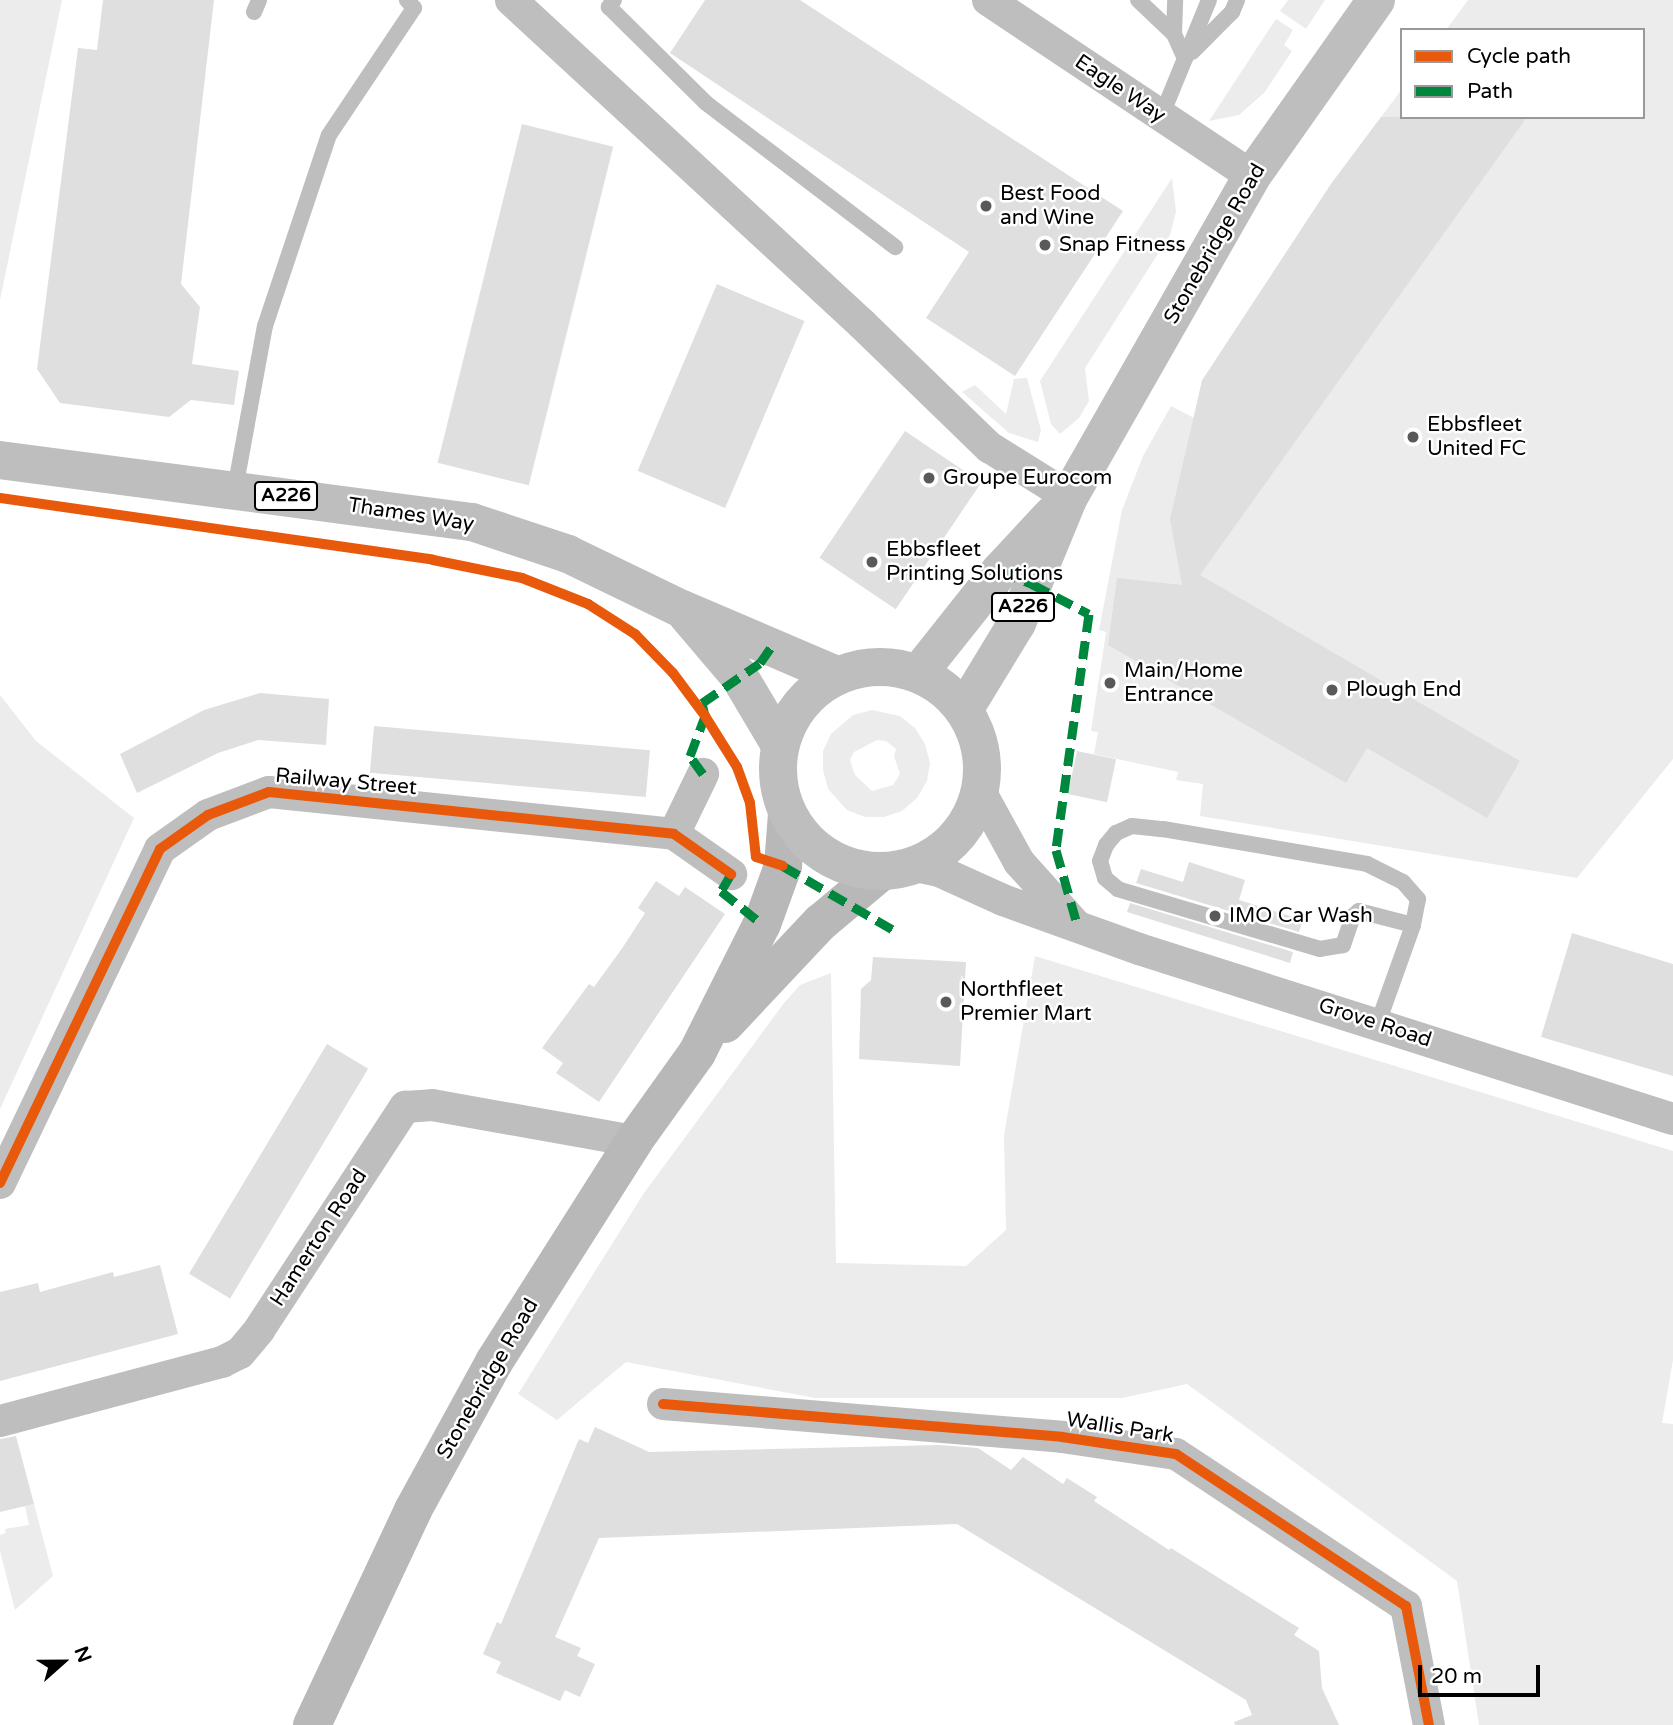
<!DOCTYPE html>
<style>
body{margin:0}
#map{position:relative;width:1673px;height:1725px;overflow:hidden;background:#fff;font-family:"Varela Round",sans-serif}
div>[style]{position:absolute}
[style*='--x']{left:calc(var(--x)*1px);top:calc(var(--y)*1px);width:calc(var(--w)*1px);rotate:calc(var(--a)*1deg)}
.green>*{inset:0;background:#ececec}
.building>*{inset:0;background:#dfdfdf;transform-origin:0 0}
.lane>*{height:16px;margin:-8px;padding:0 8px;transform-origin:8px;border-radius:8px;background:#bebebe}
.street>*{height:32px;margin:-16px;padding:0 16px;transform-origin:16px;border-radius:16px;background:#bebebe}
.secondary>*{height:38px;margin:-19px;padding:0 19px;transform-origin:19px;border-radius:19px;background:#b8b8b8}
.primary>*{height:38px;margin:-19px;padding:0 19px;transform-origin:19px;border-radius:19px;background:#bebebe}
.primary>.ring{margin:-19px;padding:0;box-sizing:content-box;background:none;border:38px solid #bebebe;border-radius:50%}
.quiet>*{height:9px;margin-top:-4.5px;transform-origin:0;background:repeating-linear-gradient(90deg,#00873e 0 18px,transparent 0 27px)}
.cycleway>*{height:10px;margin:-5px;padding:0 5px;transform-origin:5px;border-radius:5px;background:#e8590c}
.dots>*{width:19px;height:19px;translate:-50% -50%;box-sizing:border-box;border:4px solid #fff;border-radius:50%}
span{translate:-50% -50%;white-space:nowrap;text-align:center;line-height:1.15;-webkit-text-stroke:5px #fff;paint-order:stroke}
.shield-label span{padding:2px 5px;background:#fff;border:2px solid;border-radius:5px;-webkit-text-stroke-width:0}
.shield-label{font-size:19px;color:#000;font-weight:700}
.street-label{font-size:21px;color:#000}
.poi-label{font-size:21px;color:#000}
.left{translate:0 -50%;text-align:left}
.legend{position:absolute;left:1400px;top:28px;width:245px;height:91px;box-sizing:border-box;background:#fff;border:2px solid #999;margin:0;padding:9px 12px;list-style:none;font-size:21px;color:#000}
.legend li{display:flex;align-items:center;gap:14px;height:35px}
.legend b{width:35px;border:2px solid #999}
.north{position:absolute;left:28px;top:1627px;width:70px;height:70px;-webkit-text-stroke:5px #fff;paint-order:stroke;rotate:69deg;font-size:19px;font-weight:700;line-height:28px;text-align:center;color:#000}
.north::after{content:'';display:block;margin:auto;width:24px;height:32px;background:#000;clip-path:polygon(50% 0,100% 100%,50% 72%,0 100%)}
.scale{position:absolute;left:1418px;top:1665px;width:122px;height:32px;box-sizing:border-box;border:4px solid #000;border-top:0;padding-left:9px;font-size:21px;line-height:24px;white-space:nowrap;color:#000;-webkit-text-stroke:5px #fff;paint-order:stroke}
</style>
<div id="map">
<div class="green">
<i style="clip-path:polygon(0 0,62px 0,0 300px)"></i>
<i style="clip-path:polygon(1288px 0,1325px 0,1306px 29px,1280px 11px)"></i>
<i style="clip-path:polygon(1468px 0,1673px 0,1673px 759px,1577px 878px,1200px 816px,1203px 784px,1176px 780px,1178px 772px,1094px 754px,1098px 732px,1091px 731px,1106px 632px,1099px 630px,1122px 510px,1143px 456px,1171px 406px,1194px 418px,1202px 380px,1331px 184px,1402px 89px,1402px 117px,1643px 117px,1643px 30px,1446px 30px)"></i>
<i style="clip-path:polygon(1276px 19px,1293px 30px,1284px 45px,1292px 51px,1265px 92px,1239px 115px,1209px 121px)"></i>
<i style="clip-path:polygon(1172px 178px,1176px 212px,1170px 235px,1085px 368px,1089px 401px,1079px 418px,1060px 434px,1051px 424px,1040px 381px)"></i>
<i style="clip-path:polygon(1027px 378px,1041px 430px,1038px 442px,1009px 433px,962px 392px,975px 385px,1006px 414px,1014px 379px)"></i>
<i style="clip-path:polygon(0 695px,36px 741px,134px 818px,0 1109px)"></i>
<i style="clip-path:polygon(evenodd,872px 710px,900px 716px,915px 728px,925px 744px,930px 763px,927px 781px,917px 798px,902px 811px,884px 817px,865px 817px,847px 810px,828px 789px,823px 770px,823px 751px,831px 734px,853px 715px,872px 710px,877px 740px,886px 741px,896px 749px,894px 756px,900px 774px,893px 785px,872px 791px,855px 775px,850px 760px,854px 752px,877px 740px)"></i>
<i style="clip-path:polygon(1035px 956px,1673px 1151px,1673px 1360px,1662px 1423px,1673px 1424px,1673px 1725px,1479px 1725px,1457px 1581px,1187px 1384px,1122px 1398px,815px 1398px,626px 1362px,557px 1420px,518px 1394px,644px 1193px,784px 1003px,800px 985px,831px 973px,836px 1263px,966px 1266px,1006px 1230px,1004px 1135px)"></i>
<i style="clip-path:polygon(34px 1504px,53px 1576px,15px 1610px,0 1551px,0 1535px,6px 1533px,5px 1529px,29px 1525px,25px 1506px)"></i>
</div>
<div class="building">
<i style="clip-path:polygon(103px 0,214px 0,181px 284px,200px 307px,192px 364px,239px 371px,234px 405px,191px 400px,169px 417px,60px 403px,37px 369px,78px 48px,97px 50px)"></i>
<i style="clip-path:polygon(705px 0,800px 0,1123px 211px,1015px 376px,926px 318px,969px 252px,670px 53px)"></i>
<i style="clip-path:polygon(1381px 117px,1527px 117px,1200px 575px,1520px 761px,1487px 818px,1367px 748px,1346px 783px,1108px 645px,1117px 578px,1182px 585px,1170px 519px,1202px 381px,1331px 184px)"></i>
<i style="left:522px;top:124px;width:94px;height:349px;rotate:14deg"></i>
<i style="left:717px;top:284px;width:95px;height:203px;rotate:23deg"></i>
<i style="left:905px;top:431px;width:92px;height:153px;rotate:34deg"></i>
<i style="clip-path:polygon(260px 693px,329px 699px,326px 745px,258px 740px,218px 753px,137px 793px,120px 754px,204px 710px)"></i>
<i style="left:374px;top:726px;width:277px;height:47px;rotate:5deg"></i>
<i style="left:1077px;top:751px;width:40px;height:44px;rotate:12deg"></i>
<i style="clip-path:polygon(1189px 862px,1245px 880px,1239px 900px,1303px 920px,1299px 932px,1136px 883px,1141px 869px,1183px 882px)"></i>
<i style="clip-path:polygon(656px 881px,679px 896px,685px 887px,725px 914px,599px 1102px,556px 1073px,563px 1063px,542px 1048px,589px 984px,594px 987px,623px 947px,645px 913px,638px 908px)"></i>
<i style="clip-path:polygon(1130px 903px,1293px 952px,1290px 963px,1127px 912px)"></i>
<i style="clip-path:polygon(1572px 933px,1673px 964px,1673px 1076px,1541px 1037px)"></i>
<i style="clip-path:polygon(873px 957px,966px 962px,960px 1066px,859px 1059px,861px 989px,871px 980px)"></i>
<i style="left:327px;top:1044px;width:48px;height:268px;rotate:31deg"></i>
<i style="clip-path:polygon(160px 1265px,178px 1334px,0 1381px,0 1292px,38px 1283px,40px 1292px,113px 1272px,114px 1277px)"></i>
<i style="clip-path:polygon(595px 1427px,649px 1452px,939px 1445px,978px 1448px,1011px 1470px,1023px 1457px,1063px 1484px,1067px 1478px,1097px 1497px,1094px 1501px,1169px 1550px,1171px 1548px,1299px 1628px,1294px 1635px,1319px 1651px,1322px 1688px,1339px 1725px,1235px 1725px,1234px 1722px,1252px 1715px,1246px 1700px,957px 1524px,599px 1538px,555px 1637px,581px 1648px,577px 1656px,595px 1664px,580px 1697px,565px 1690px,560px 1701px,496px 1673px,501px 1662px,483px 1654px,497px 1622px,501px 1624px,579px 1439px,588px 1443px)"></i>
<i style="clip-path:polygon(16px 1436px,34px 1504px,0 1512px,0 1439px)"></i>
</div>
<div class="lane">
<i style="--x:614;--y:0;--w:9;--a:126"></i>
<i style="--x:609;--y:7;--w:136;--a:44.7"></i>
<i style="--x:706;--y:103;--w:238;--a:37.3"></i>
<i style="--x:1138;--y:0;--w:50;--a:43.4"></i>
<i style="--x:1174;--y:34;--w:27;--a:66"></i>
<i style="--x:254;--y:12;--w:13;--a:-67"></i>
<i style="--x:1174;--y:34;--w:34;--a:-88"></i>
<i style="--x:1192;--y:52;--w:57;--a:-45"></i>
<i style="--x:1232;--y:12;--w:13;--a:-67"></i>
<i style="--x:1161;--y:117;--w:126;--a:-67.7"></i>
<i style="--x:235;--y:489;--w:166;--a:-79.6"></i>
<i style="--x:265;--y:326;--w:201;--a:-71.5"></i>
<i style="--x:329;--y:135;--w:153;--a:-56.2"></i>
<i style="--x:414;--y:8;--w:11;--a:-131"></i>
<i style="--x:1132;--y:826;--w:31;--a:6"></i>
<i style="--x:1163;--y:829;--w:207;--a:9.7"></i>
<i style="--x:1367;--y:864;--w:40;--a:26.6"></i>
<i style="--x:1403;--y:882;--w:23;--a:49"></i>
<i style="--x:1418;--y:899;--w:26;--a:101"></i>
<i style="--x:1413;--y:925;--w:56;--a:-165.5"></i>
<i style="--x:1359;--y:911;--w:8;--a:140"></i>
<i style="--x:1353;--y:916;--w:31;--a:109"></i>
<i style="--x:1343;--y:945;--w:23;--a:170"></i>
<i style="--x:1320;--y:949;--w:211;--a:-163.5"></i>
<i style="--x:1118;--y:889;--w:17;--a:-140"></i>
<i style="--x:1105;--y:878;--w:18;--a:-106"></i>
<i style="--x:1100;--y:861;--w:17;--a:-69"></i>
<i style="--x:1106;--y:845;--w:16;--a:-50"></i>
<i style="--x:1116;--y:833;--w:17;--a:-24"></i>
<i style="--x:1378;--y:1023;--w:104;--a:-70.3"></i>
</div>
<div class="street">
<i style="--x:511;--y:0;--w:478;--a:42.7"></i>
<i style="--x:862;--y:324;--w:177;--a:44.1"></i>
<i style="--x:989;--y:447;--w:94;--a:32"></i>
<i style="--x:988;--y:0;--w:317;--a:33.7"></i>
<i style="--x:980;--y:791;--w:81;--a:61.2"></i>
<i style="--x:1019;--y:862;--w:82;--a:48"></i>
<i style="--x:674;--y:834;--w:67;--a:-64.2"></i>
<i style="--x:916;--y:866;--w:24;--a:12"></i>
<i style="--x:939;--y:871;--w:70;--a:24.4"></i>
<i style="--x:1003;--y:900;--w:145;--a:19.8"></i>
<i style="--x:1139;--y:949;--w:560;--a:17.66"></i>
<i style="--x:0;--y:1183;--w:370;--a:-64.4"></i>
<i style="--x:160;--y:849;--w:59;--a:-35.3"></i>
<i style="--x:208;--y:815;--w:65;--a:-20.7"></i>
<i style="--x:269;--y:792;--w:407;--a:5.9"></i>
<i style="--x:674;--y:834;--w:70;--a:35.1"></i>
<i style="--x:663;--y:1404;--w:400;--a:4.7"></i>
<i style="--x:1062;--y:1437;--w:115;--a:8.5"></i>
<i style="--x:1176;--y:1454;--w:276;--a:33.5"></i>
<i style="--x:1406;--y:1606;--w:121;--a:79.1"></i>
<i style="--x:0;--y:1421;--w:230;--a:-14.9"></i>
<i style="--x:222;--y:1362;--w:20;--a:-27"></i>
<i style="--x:240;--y:1353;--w:30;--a:-50"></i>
<i style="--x:259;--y:1330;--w:267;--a:-56.8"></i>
<i style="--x:405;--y:1107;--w:27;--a:-4"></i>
<i style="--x:432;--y:1105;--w:205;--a:10.1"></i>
</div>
<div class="secondary">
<i style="--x:725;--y:1024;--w:139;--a:-46.8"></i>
<i style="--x:820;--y:923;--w:80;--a:-39.9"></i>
<i style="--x:312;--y:1725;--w:238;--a:-64.8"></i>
<i style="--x:413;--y:1510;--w:169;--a:-61.3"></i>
<i style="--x:494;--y:1362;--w:262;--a:-57.6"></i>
<i style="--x:634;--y:1141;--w:108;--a:-54.4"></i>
<i style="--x:697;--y:1053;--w:144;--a:-63.3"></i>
<i style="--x:762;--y:924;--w:62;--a:-70.1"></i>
<i style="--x:783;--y:866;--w:52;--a:-85.6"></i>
</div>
<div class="primary">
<i style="--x:0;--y:460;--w:476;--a:7.5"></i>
<i style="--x:472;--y:522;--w:101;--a:18.4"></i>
<i style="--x:568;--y:554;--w:127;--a:25.8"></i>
<i style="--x:682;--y:609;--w:168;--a:23.1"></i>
<i style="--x:687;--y:615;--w:80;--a:49.6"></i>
<i style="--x:739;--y:676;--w:80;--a:59.3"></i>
<i class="ring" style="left:778px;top:667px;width:166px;height:166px"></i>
<i style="--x:918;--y:674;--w:132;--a:-51.5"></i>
<i style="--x:1000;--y:571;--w:76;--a:-47.1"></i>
<i style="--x:964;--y:710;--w:102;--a:-58.7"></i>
<i style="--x:1017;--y:623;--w:136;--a:-67.6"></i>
<i style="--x:1069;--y:497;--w:369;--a:-60.3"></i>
<i style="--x:1252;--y:176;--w:215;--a:-54.8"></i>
</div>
<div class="quiet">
<i style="--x:1000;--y:571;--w:35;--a:22"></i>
<i style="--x:1032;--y:584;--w:64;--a:27.8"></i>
<i style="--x:1089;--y:614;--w:238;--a:98"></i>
<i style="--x:1056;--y:850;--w:80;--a:74.1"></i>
<i style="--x:703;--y:774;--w:22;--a:-126"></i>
<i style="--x:690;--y:756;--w:43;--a:-69.4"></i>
<i style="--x:705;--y:716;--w:13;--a:-103"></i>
<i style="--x:702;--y:703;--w:70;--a:-34.6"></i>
<i style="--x:760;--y:663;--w:19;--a:-55"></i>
<i style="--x:783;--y:866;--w:129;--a:30.1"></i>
<i style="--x:731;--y:874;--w:20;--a:120"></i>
<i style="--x:721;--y:891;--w:53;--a:38.8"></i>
</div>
<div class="cycleway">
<i style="--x:0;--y:498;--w:437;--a:8.1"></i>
<i style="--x:433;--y:560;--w:91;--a:11.4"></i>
<i style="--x:522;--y:578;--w:71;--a:21.5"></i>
<i style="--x:588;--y:604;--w:56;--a:32.6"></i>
<i style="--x:635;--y:634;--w:54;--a:45.7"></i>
<i style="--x:673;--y:673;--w:54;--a:53.3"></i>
<i style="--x:705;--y:716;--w:60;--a:57.9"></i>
<i style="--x:737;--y:767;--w:38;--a:70"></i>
<i style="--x:750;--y:803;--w:54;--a:83.7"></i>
<i style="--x:756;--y:857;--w:28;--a:18"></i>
<i style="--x:0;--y:1183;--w:370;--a:-64.4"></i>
<i style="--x:160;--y:849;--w:59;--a:-35.3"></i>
<i style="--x:208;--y:815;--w:65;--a:-20.7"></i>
<i style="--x:269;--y:792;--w:407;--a:5.9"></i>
<i style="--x:674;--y:834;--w:70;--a:35.1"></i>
<i style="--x:663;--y:1404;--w:400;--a:4.7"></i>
<i style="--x:1062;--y:1437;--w:115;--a:8.5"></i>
<i style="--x:1176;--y:1454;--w:276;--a:33.5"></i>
<i style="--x:1406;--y:1606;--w:121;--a:79.1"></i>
</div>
<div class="dots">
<i style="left:986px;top:206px;background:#595959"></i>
<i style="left:1045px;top:245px;background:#595959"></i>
<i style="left:1413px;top:437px;background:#595959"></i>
<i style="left:929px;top:478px;background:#595959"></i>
<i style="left:872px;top:562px;background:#595959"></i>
<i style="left:1110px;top:683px;background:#595959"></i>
<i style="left:1332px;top:690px;background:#595959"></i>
<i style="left:1215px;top:916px;background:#595959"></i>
<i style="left:946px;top:1002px;background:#595959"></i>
</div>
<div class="shield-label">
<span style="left:286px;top:496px">A226</span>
<span style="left:1023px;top:607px">A226</span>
</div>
<div class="street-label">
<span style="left:1120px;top:89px;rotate:34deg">Eagle Way</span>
<span style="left:1215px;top:244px;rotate:-60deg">Stonebridge Road</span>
<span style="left:411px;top:515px;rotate:9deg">Thames Way</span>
<span style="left:346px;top:782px;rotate:5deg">Railway Street</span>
<span style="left:1375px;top:1023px;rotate:18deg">Grove Road</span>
<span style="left:319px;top:1238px;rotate:-57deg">Hamerton Road</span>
<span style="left:488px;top:1379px;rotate:-60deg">Stonebridge Road</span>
<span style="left:1120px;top:1428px;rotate:9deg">Wallis Park</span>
</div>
<div class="poi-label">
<span class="left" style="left:1000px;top:206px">Best Food<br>and Wine</span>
<span class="left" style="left:1059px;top:245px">Snap Fitness</span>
<span class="left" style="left:1427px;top:437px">Ebbsfleet<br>United FC</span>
<span class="left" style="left:943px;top:478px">Groupe Eurocom</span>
<span class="left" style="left:886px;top:562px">Ebbsfleet<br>Printing Solutions</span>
<span class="left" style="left:1124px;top:683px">Main/Home<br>Entrance</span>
<span class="left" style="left:1346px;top:690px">Plough End</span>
<span class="left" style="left:1229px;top:916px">IMO Car Wash</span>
<span class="left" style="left:960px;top:1002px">Northfleet<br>Premier Mart</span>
</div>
<ul class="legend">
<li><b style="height:9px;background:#e8590c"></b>Cycle path</li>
<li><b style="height:9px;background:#00873e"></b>Path</li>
</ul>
<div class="north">N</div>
<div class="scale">20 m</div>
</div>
